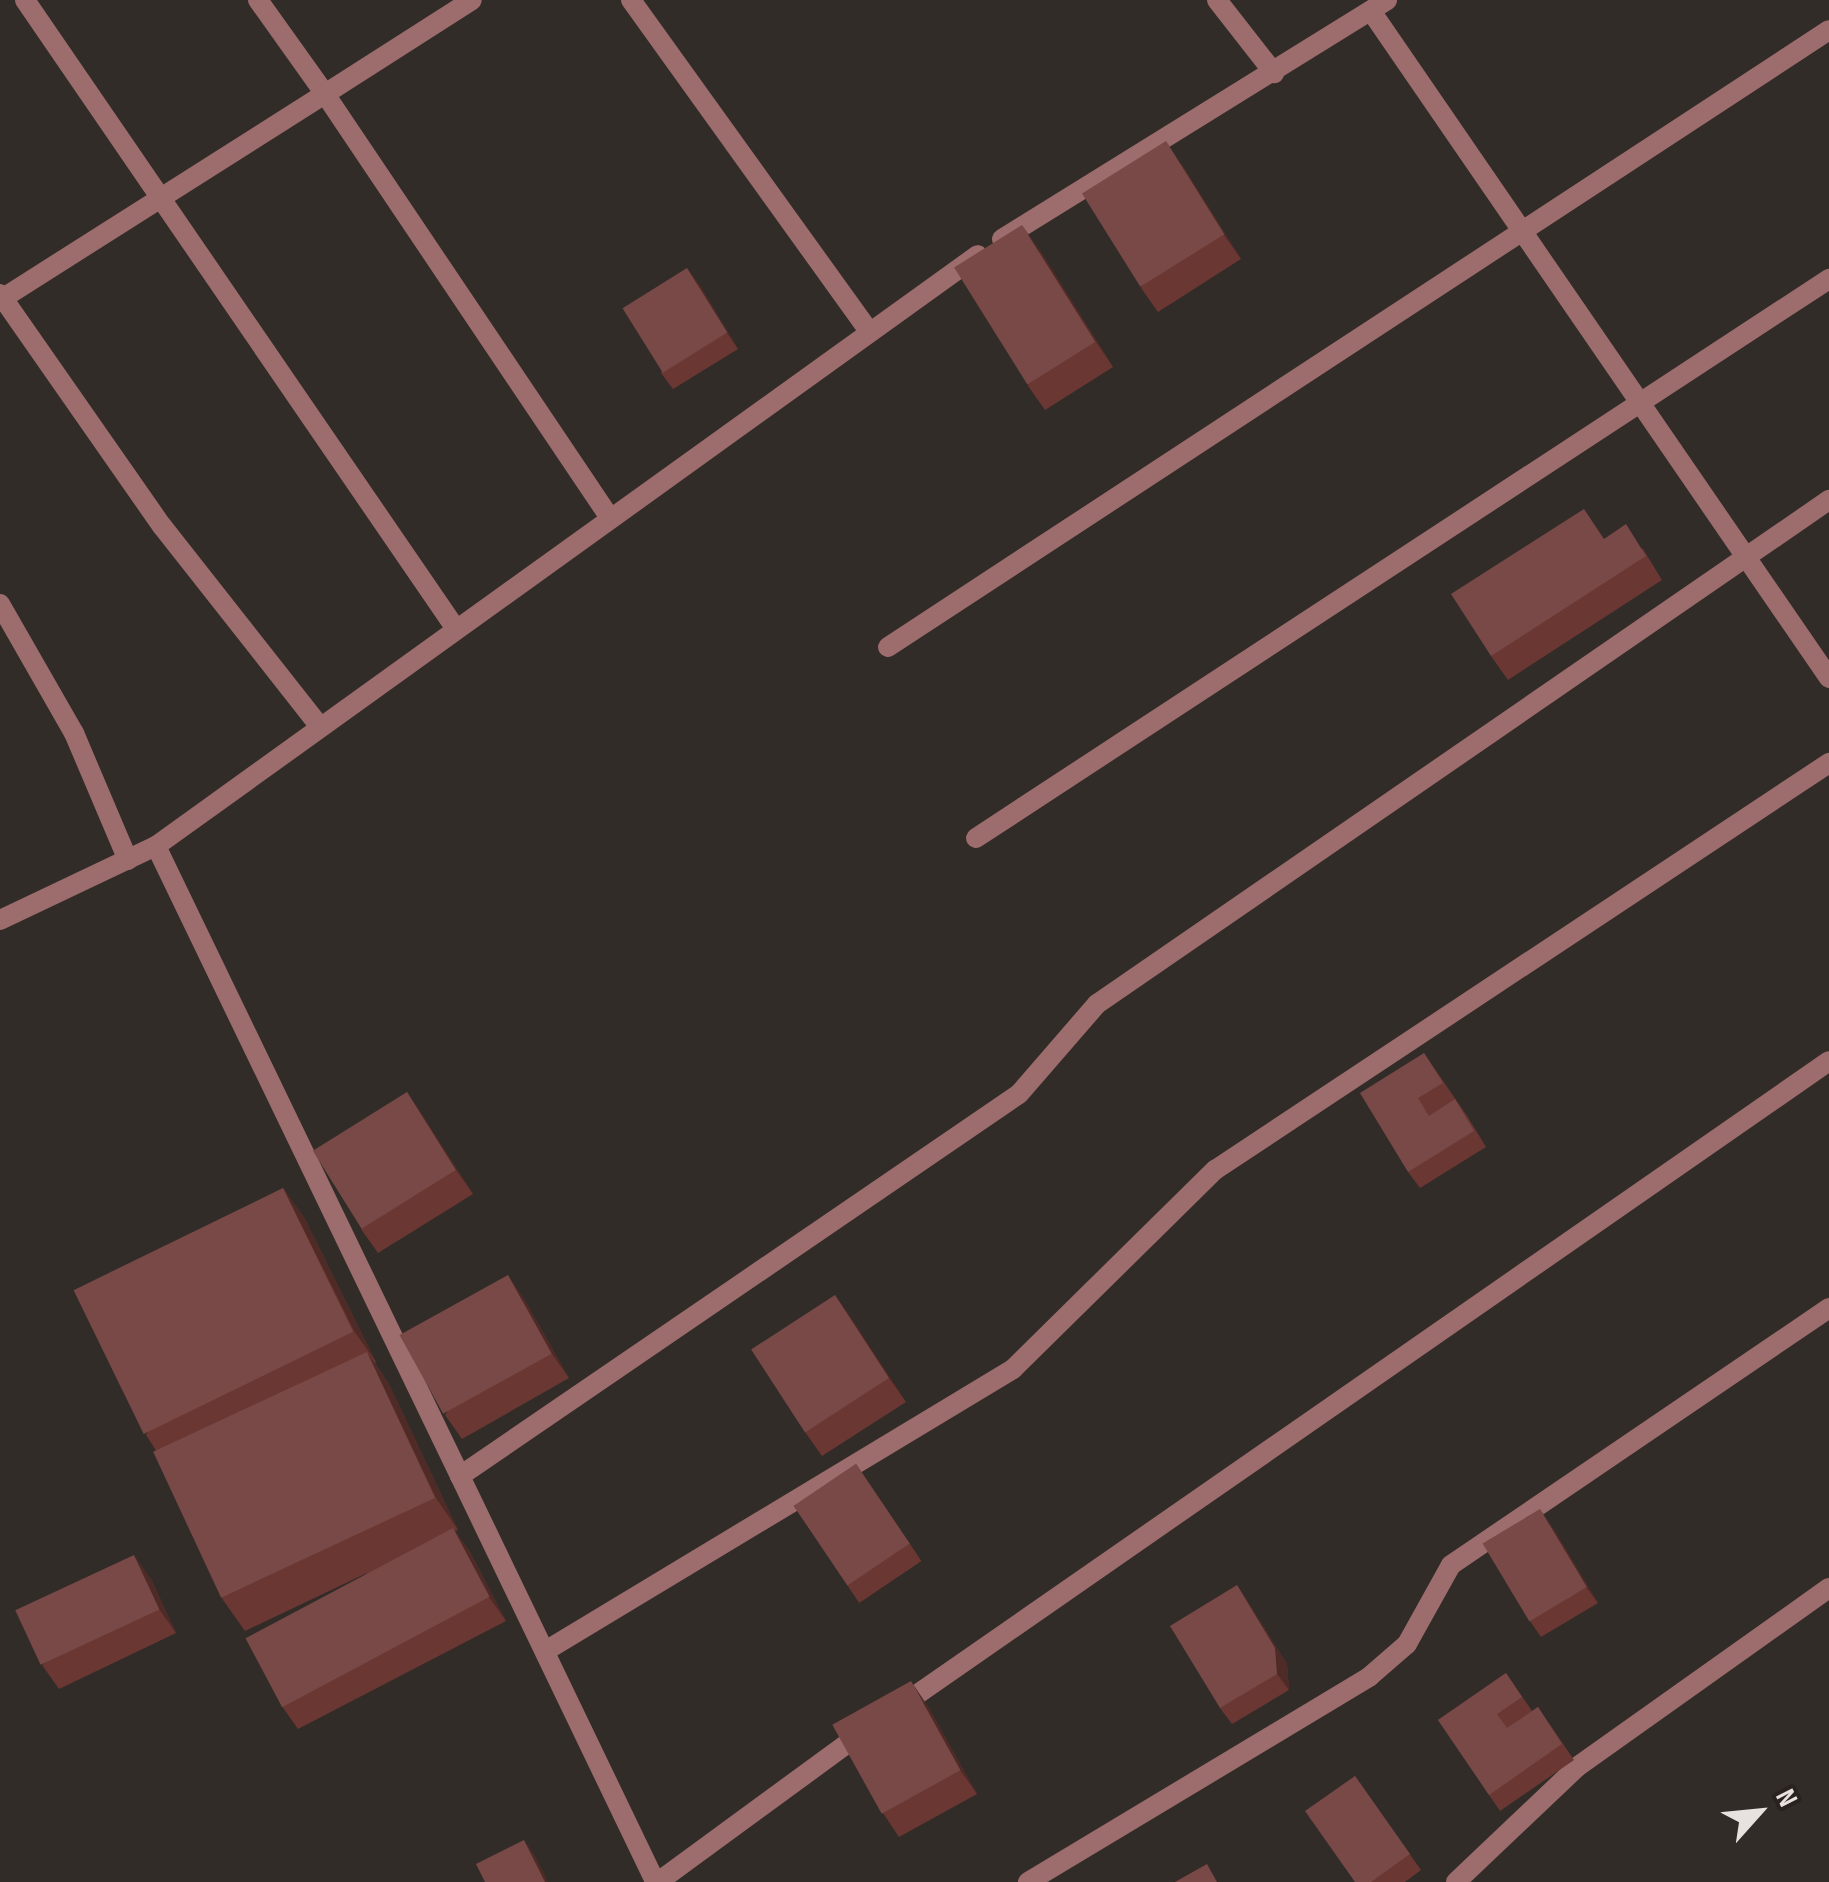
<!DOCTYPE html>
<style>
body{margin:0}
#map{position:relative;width:1829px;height:1882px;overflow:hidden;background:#322c29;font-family:"Sofia Sans Condensed",sans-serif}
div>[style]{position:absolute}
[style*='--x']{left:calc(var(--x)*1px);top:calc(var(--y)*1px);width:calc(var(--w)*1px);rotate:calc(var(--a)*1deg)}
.minor>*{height:20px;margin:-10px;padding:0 10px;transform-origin:10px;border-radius:10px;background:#9d6c6c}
.wall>*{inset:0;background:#6a3733;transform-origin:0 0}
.shaded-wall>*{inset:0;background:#4e2b27}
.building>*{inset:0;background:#784946;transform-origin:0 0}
span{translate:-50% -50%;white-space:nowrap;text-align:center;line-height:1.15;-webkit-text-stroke:9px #29221f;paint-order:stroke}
.north{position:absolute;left:1709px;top:1762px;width:100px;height:100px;-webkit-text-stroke:8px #29221f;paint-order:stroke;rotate:63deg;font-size:28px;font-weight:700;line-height:40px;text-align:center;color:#e7e2e0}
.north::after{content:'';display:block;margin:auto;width:35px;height:45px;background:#e7e2e0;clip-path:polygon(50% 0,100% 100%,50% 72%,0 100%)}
</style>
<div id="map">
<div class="minor">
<i style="--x:25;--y:0;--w:759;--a:55.58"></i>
<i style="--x:258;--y:0;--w:115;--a:54.5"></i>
<i style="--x:325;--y:94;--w:174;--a:-32.6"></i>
<i style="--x:631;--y:0;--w:405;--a:54.3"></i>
<i style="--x:1217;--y:0;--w:93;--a:52"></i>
<i style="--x:1371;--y:11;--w:809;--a:55.52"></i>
<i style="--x:1002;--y:239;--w:453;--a:-31.8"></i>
<i style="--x:0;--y:294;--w:283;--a:55.1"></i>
<i style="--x:162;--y:526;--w:252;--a:51.8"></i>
<i style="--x:0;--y:300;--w:385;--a:-32.4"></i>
<i style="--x:325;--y:94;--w:507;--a:56.09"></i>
<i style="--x:0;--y:604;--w:149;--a:60.2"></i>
<i style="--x:74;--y:733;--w:138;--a:67"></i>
<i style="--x:888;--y:647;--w:1125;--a:-33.25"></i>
<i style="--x:976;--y:838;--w:1020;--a:-33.24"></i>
<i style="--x:156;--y:846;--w:700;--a:64.24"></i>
<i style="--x:460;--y:1476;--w:677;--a:-34.35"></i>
<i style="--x:1019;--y:1094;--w:119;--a:-49.1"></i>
<i style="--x:1097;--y:1004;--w:889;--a:-34.55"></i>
<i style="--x:0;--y:920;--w:173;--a:-25.4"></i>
<i style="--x:156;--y:846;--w:1012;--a:-35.72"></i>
<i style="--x:460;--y:1476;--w:450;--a:64.3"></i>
<i style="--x:547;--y:1650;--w:544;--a:-31.09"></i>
<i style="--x:1013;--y:1369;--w:284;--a:-44.6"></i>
<i style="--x:1215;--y:1170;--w:737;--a:-33.54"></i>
<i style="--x:899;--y:1707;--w:1132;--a:-34.78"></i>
<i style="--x:658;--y:1882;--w:254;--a:-36.2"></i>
<i style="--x:1028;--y:1882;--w:398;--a:-31"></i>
<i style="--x:1369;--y:1677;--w:50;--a:-41"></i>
<i style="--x:1407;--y:1644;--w:90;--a:-60.9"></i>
<i style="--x:1451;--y:1565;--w:457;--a:-34.2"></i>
<i style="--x:1456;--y:1882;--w:167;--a:-43.5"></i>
<i style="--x:1577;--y:1767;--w:309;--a:-35.4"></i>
</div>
<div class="wall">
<i style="clip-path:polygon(1182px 165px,1241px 259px,1158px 312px,1141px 288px)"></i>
<i style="clip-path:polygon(1039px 249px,1113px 367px,1045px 410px,1028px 386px)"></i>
<i style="clip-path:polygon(699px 284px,738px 349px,673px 389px,661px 373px)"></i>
<i style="clip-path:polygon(1605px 538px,1643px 549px,1662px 580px,1508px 680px,1491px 656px)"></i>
<i style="clip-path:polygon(1424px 1053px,1467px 1116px,1486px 1147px,1420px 1188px,1408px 1172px)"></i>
<i style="clip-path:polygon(407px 1092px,473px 1194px,378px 1253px,361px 1229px)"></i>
<i style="clip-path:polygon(283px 1188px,305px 1219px,376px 1362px,375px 1363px,389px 1384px,458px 1530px,455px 1531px,470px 1552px,506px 1621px,298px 1729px,281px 1705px,367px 1573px,245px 1631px,223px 1600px,157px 1452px,146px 1435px)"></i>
<i style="clip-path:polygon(835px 1295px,906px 1402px,822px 1456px,805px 1432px)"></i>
<i style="clip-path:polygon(524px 1299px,569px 1378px,462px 1439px,445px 1415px)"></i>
<i style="left:856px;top:1464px;width:117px;height:75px;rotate:56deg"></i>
<i style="clip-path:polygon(1551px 1525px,1598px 1603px,1541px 1637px,1530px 1621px)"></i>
<i style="clip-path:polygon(151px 1579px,176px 1633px,59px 1689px,42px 1665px)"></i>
<i style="clip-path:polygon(1237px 1585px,1287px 1664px,1289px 1690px,1232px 1724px,1220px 1708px)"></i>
<i style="clip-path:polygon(1506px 1673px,1532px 1711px,1538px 1707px,1574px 1760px,1500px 1811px,1438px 1720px)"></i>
<i style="clip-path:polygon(927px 1705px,977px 1794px,899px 1837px,883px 1813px)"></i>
<i style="clip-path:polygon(1355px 1776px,1421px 1870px,1405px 1882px,1355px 1882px)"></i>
</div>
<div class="shaded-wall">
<i style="clip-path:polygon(1166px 141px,1182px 165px,1241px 259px,1224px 235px)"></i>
<i style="clip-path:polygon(1022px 225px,1039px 249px,1113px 367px,1096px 342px)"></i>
<i style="clip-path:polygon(687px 268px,699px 284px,738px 349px,727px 333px)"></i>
<i style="clip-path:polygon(407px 1092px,423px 1116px,473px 1194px,456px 1170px)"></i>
<i style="clip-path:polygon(283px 1188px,305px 1219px,376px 1362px,354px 1331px)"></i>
<i style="clip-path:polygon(508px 1275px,524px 1299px,569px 1378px,552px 1354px)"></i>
<i style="clip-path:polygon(835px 1295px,852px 1319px,906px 1402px,889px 1378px)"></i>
<i style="clip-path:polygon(367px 1352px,389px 1384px,458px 1530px,436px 1498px)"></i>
<i style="clip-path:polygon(1540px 1509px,1551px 1525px,1598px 1603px,1586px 1587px)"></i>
<i style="clip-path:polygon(453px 1528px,470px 1552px,506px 1621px,489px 1597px)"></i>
<i style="clip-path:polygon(134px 1555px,151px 1579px,176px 1633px,159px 1609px)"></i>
<i style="clip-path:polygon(1237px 1585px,1287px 1664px,1289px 1690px,1277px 1674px)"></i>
<i style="clip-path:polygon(911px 1681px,927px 1705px,977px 1794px,960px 1770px)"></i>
<i style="clip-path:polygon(524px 1840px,536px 1857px,548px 1882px,545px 1882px)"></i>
</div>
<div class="building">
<i style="left:1166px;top:141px;width:110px;height:99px;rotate:58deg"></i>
<i style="left:1022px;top:225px;width:138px;height:80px;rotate:58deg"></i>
<i style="left:687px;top:268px;width:76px;height:76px;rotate:58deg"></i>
<i style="clip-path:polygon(1584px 509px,1604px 539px,1626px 524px,1646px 556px,1491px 656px,1451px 594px)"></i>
<i style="clip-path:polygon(1424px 1053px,1443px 1083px,1418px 1098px,1429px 1116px,1455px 1099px,1474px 1131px,1408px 1172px,1360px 1093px)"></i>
<i style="left:407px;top:1092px;width:92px;height:111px;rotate:58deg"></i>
<i style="left:283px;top:1188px;width:160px;height:233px;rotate:64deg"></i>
<i style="left:508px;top:1275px;width:90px;height:124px;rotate:61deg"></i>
<i style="left:835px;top:1295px;width:99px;height:100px;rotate:57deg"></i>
<i style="left:367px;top:1352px;width:161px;height:236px;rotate:65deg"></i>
<i style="left:856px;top:1464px;width:96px;height:75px;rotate:56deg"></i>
<i style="left:1540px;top:1509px;width:91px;height:67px;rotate:59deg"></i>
<i style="left:453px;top:1528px;width:78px;height:235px;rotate:62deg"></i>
<i style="left:134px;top:1555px;width:60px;height:131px;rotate:65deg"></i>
<i style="clip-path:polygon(1237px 1585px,1275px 1648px,1277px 1674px,1220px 1708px,1170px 1626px)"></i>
<i style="clip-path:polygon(1506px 1673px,1522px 1697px,1497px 1714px,1507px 1728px,1538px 1707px,1562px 1744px,1489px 1795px,1438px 1720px)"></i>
<i style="left:911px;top:1681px;width:102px;height:90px;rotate:61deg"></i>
<i style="clip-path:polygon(1355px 1776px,1410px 1854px,1371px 1882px,1355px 1882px,1305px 1811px)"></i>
<i style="clip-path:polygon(524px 1840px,545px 1882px,485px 1882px,476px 1864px)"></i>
<i style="clip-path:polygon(1207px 1864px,1217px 1882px,1175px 1882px)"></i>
</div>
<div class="north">N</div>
</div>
